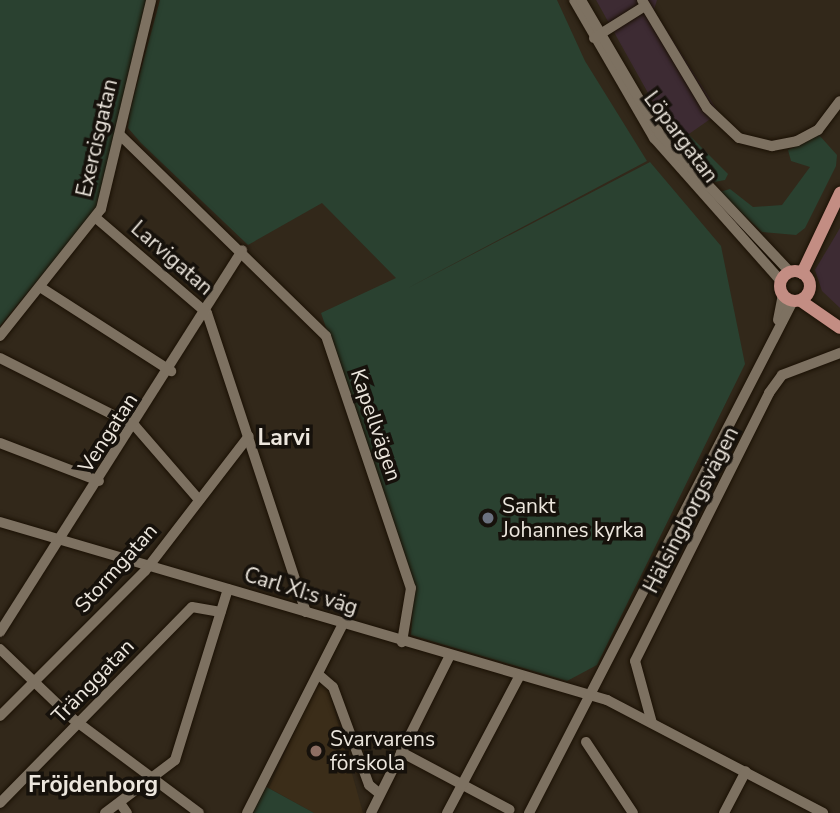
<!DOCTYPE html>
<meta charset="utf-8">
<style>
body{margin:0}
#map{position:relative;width:840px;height:813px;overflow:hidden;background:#32281a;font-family:"Nunito Sans",sans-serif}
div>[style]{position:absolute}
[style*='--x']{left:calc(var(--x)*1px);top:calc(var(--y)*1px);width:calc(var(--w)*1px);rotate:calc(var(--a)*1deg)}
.commercial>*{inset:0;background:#3d2b33}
.built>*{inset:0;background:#3b2d19}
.green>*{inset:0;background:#2a4130}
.roads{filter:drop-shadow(0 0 2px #1a1004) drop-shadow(0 0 2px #1a1004)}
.minor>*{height:10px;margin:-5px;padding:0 5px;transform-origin:5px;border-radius:5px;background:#7d7161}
.major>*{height:12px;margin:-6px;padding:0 6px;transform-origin:6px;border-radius:6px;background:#c38d83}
.major>.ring{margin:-6px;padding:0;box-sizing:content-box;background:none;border:12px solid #c38d83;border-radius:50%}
.dots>*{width:19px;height:19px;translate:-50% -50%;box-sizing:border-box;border:4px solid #16110b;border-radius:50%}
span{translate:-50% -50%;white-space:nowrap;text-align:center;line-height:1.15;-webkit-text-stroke:7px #16110b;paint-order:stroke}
.street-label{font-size:21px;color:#ece6dd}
.poi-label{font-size:21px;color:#ece6dd}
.left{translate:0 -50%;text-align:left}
.neighbourhood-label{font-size:23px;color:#ece6dd;font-weight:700}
</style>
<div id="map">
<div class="commercial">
<i style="clip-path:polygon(596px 0,657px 0,654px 10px,719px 113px,676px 143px)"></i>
<i style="clip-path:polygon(840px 228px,840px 308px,822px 291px,815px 270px)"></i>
</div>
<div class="built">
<i style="clip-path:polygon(318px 680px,326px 680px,363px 813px,314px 813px,269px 788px)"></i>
</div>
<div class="green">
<i style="clip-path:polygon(0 0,146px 0,97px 208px,0 326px)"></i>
<i style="clip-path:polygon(160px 0,557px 0,585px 61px,647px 161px,406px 289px,650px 162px,721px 246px,745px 364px,597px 665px,567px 681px,411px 635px,414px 587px,321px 313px,396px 278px,322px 203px,248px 245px,141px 143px,128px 128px,130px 110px)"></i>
<i style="clip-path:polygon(660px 106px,728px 174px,725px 180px,709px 183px,655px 112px)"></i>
<i style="clip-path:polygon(819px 135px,837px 155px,836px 166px,805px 228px,796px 235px,762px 232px,720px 192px,730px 189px,753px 207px,782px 205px,810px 167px,791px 161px,788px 150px)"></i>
<i style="clip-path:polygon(261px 784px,314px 813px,315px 813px,247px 813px)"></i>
</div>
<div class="roads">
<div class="minor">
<i style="--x:574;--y:0;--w:160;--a:59.9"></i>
<i style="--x:654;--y:138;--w:191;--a:48.4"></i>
<i style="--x:581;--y:0;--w:154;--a:59.6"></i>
<i style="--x:659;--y:133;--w:191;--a:46.7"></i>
<i style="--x:642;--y:0;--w:126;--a:59"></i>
<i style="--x:707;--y:108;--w:44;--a:43.2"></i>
<i style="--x:739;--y:138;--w:34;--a:14"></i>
<i style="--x:772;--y:146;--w:25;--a:-11"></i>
<i style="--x:797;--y:141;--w:24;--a:-28"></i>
<i style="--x:818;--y:130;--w:36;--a:-53"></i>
<i style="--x:594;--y:38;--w:60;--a:-32.1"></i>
<i style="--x:120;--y:135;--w:288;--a:44.3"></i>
<i style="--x:326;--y:336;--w:266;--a:71.4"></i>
<i style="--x:411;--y:588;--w:55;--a:99.5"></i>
<i style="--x:96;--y:218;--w:146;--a:40.6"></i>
<i style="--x:207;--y:313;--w:315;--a:71.7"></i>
<i style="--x:40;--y:287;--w:156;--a:32.7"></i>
<i style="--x:778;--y:320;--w:25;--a:-79"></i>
<i style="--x:0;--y:336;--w:162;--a:-51.5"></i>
<i style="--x:101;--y:209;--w:215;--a:-76.5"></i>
<i style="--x:0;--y:358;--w:151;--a:26.7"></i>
<i style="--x:135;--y:426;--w:98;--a:49.1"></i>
<i style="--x:0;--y:443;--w:106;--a:21"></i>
<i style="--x:0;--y:522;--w:633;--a:16.34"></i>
<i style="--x:607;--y:700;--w:244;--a:27.6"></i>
<i style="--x:0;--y:632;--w:452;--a:-57.6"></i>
<i style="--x:0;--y:649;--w:101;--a:43.8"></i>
<i style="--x:73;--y:719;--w:157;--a:36.7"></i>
<i style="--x:319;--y:675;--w:18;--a:41"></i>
<i style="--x:333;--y:687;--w:104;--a:69.8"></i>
<i style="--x:369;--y:785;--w:14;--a:39"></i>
<i style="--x:0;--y:716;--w:205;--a:-45"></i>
<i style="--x:145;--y:571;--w:170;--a:-52.4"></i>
<i style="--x:652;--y:723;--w:64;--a:-105.3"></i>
<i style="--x:635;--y:661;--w:300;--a:-63.4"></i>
<i style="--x:769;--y:393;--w:22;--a:-54"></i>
<i style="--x:782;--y:375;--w:62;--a:-20.8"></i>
<i style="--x:586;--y:742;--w:85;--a:56.5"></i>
<i style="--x:401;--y:752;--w:123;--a:28"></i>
<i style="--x:0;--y:803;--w:274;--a:-45.6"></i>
<i style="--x:192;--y:607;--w:29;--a:10"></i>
<i style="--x:120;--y:803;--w:12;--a:55"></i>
<i style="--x:105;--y:813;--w:88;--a:-37.1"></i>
<i style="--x:175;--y:760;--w:179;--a:-72.8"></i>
<i style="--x:247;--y:813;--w:212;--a:-63.1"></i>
<i style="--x:371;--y:813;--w:177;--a:-63.4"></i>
<i style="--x:447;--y:813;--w:156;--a:-62.1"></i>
<i style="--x:529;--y:813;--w:576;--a:-62.72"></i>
<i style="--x:724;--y:813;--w:47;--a:-62.4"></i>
</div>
<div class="major">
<i class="ring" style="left:780px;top:271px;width:18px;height:18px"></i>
<i style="--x:802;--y:273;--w:89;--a:-64.6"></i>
<i style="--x:801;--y:301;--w:47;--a:34.7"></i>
</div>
</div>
<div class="dots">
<i style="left:488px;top:518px;background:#6b7280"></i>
<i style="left:316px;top:751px;background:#8d6e63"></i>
</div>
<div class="street-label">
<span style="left:681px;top:137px;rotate:53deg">Löpargatan</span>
<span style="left:97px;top:138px;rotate:-77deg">Exercisgatan</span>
<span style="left:172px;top:258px;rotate:41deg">Larvigatan</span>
<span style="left:376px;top:425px;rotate:71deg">Kapellvägen</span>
<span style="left:108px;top:433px;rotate:-57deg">Vengatan</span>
<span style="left:691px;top:510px;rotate:-63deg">Hälsingborgsvägen</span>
<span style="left:116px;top:568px;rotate:-48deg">Stormgatan</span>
<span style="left:301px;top:591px;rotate:17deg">Carl XI:s väg</span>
<span style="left:93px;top:681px;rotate:-46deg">Tränggatan</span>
</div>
<div class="poi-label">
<span class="left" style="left:502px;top:518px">Sankt<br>Johannes kyrka</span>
<span class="left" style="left:330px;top:751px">Svarvarens<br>förskola</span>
</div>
<div class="neighbourhood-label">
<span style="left:284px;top:438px">Larvi</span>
<span style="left:93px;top:785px">Fröjdenborg</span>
</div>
</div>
